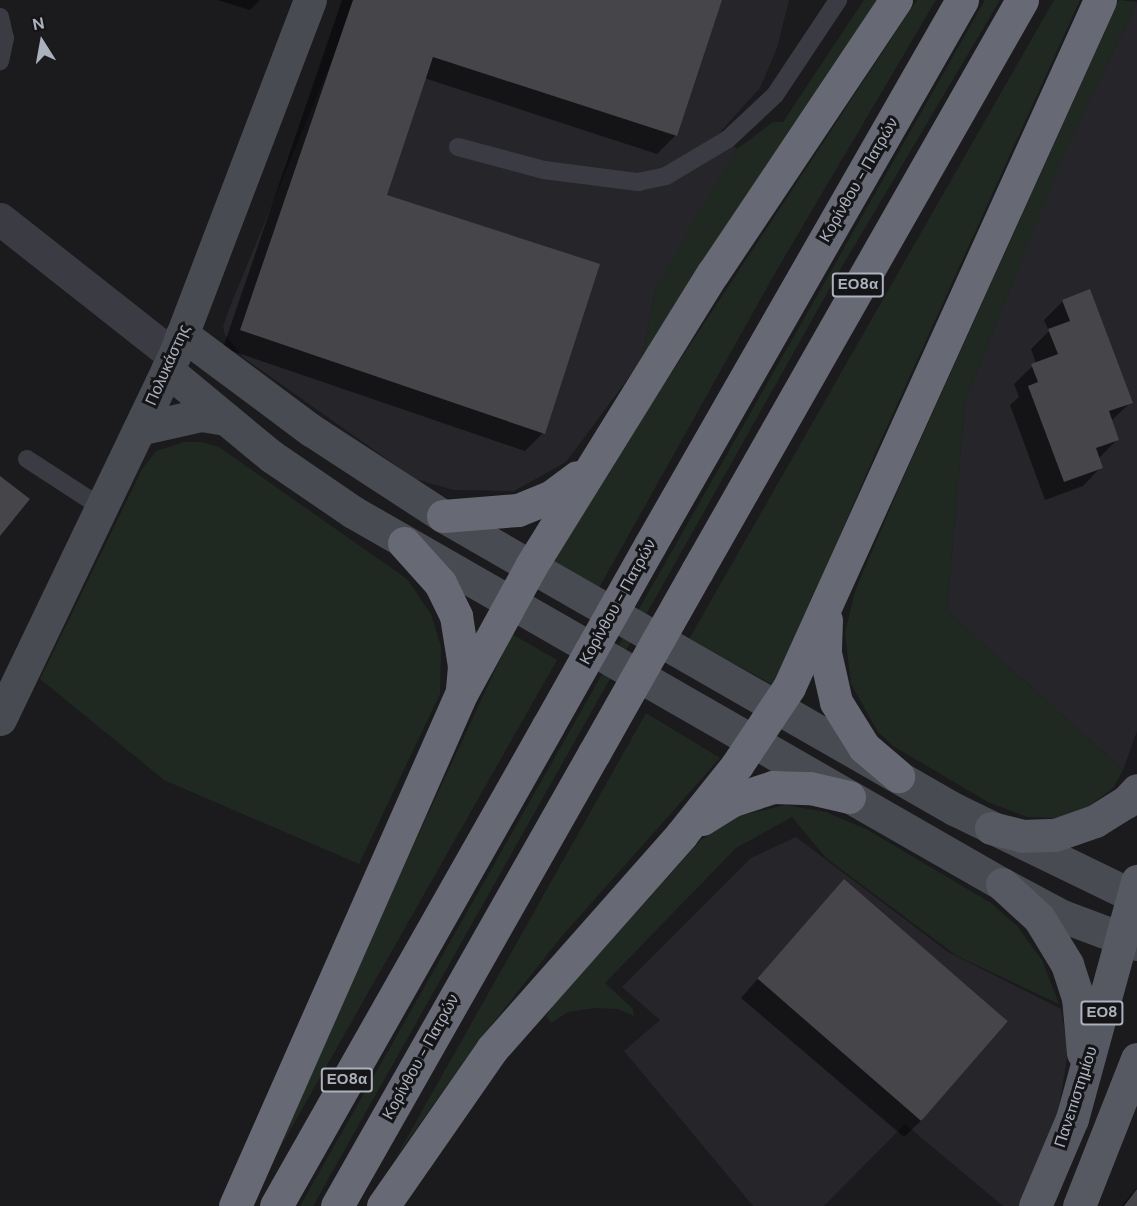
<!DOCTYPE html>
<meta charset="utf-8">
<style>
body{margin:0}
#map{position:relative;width:1137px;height:1206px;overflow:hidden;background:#1b1a1d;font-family:"DM Sans",sans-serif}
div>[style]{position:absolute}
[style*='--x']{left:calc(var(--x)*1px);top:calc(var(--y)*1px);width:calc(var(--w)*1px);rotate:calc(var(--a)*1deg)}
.built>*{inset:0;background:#26262a}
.green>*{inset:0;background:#202921}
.shadow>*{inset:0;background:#0007}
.building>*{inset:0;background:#45454a;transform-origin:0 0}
.lane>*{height:18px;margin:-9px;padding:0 9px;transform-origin:9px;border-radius:9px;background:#3b3c43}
.street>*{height:33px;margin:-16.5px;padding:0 16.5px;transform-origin:16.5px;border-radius:16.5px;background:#3b3c43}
.secondary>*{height:33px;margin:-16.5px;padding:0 16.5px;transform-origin:16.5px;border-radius:16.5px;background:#494b53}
.primary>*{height:33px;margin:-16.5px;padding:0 16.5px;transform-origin:16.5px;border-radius:16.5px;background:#575962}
.highway>*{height:33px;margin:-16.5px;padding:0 16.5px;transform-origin:16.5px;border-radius:16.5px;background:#676974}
.highway-bridge>*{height:33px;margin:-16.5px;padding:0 16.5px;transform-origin:16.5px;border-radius:16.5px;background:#676974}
span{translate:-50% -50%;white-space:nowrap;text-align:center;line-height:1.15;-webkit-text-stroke:6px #151518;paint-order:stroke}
.shield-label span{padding:2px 4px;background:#151518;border:2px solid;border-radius:4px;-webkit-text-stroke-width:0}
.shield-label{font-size:15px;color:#acb1be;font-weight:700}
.street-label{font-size:16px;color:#acb1be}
.north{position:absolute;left:12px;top:12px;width:60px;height:60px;-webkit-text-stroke:4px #151518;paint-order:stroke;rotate:349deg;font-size:16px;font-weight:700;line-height:24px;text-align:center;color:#acb1be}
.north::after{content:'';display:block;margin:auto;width:21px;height:27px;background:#acb1be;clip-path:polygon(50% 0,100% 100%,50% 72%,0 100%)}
</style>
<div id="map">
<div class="built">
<i style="clip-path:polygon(353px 0,789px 0,777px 48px,760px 88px,721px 131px,737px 149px,655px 291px,641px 361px,566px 462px,514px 491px,454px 490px,415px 479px,244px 358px,225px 335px,223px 327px,229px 309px,333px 57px)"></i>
<i style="clip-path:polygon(1137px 2px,1137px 731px,1123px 770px,947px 611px,965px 402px,1060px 163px)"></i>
<i style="clip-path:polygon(796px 837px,948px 952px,1061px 1009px,1068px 1052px,1055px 1131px,1019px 1206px,1003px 1206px,905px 1124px,824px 1206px,753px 1206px,624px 1051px,660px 1020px,622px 987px,751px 858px)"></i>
</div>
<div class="green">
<i style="clip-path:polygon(864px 0,878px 0,641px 361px,655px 291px,699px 210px,737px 149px,773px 122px,783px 122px)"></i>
<i style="clip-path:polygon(917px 0,936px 0,778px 268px,599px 588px,549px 559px)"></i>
<i style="clip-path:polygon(985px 0,1000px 0,843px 265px,313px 1206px,300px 1206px)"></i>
<i style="clip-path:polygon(1054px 0,1080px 0,881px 440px,775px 686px,689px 639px)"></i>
<i style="clip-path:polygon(1119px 0,1137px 2px,1060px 164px,965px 402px,947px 611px,1123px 770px,1113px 788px,1086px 808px,1057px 818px,1027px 817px,988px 802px,893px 746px,878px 732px,851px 684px,845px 633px,855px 591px,902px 481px)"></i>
<i style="clip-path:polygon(184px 442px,201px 442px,219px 447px,407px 579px,431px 614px,441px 647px,440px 694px,359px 864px,164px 780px,40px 679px,142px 469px,156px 451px)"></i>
<i style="clip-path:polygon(512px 634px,557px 660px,276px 1155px,399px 876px)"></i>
<i style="clip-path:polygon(646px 713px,720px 758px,562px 936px,474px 1047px,395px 1159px)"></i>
<i style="clip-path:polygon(785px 805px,826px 812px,868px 830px,991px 903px,1017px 926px,1042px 960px,1059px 1004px,957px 956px,826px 858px,792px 817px,736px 848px,605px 983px,633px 1009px,634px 1016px,618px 1009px,595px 1008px,568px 1012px,551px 1023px,546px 1016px,555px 1003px,701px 840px,739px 816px)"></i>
</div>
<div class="shadow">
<i style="clip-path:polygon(217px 0,260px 0,250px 10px)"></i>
<i style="clip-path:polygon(342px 0,720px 0,676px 135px,657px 154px,424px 78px,386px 196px,543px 433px,525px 451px,223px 348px)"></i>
<i style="clip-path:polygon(1063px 301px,1131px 402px,1111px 421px,1118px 439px,1099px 458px,1101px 467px,1083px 486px,1045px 500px,1010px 405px,1019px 397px,1014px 384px,1036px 363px,1031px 349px,1049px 331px,1044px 320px)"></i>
<i style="clip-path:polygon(844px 881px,923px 1119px,904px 1137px,741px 998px)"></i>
<i style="clip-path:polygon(1137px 1188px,1137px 1206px,1122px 1206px,1130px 1196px)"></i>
</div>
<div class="building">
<i style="clip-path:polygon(353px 0,722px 0,677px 136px,433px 57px,387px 195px,600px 264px,545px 434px,240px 330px)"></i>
<i style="clip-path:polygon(1090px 289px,1133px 403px,1109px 411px,1119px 440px,1096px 448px,1103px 468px,1064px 482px,1028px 386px,1038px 382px,1031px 364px,1058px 354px,1048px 329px,1070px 321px,1062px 300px)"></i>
<i style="clip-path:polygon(0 476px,30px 499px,0 536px)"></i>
<i style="left:844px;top:879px;width:217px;height:132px;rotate:41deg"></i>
<i style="clip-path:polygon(1137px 1189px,1137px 1206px,1124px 1206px)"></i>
</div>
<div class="lane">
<i style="--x:0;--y:17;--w:22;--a:77"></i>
<i style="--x:5;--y:38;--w:24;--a:102"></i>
<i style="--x:458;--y:147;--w:89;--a:15"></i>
<i style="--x:544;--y:170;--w:95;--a:7.3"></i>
<i style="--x:638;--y:182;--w:29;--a:-12"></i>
<i style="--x:666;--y:176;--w:72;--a:-30.8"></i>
<i style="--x:728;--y:139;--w:64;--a:-43.1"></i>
<i style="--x:775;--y:95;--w:114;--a:-56.4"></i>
<i style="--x:27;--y:459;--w:88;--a:33"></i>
</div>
<div class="street">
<i style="--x:0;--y:219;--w:221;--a:38.2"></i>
</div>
<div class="secondary">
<i style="--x:182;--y:334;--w:161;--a:36.7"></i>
<i style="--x:311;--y:430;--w:158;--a:33.1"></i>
<i style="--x:443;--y:516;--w:589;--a:29.83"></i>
<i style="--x:954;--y:809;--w:203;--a:25.9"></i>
<i style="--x:167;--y:370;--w:135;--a:39.6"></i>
<i style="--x:271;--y:456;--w:99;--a:34.3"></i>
<i style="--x:353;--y:512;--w:748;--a:29.82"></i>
<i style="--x:1002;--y:884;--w:68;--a:28.1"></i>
<i style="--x:1062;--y:916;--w:80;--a:20.5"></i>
<i style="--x:139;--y:429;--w:64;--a:-12.7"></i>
<i style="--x:201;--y:415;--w:25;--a:9"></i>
<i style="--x:0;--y:719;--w:403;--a:-64.4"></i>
<i style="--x:174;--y:356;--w:381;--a:-69.1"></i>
</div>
<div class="primary">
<i style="--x:991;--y:828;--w:32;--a:14"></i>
<i style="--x:1022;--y:836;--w:33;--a:-2"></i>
<i style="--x:1055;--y:835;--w:42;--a:-19.3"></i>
<i style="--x:1095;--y:821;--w:36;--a:-32"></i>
<i style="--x:1126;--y:802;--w:16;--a:-47"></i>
<i style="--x:1002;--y:884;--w:50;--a:42.6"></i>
<i style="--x:1039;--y:918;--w:54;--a:58.7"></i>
<i style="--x:1067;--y:964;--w:35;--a:72"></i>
<i style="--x:1078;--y:997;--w:56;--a:84.9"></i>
<i style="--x:1035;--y:1206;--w:95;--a:-67"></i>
<i style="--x:1072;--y:1119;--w:247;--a:-74.7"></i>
<i style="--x:1079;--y:1206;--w:158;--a:-68.5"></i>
</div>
<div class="highway">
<i style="--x:443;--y:516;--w:75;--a:-4.6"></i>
<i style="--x:518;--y:510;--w:37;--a:-22"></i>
<i style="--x:552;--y:496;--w:31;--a:-37"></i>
<i style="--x:404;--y:543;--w:54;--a:48"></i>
<i style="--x:440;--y:583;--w:37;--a:64"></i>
<i style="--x:456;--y:616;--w:51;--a:80.9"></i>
<i style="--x:464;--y:666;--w:22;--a:95"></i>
<i style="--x:650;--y:545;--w:628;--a:-60.21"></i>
<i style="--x:697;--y:571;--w:657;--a:-60.35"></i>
<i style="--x:826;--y:620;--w:33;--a:92"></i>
<i style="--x:825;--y:653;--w:50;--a:77.3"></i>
<i style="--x:836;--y:702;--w:53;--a:58.1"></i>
<i style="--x:864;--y:747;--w:45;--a:40.5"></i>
<i style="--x:702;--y:819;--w:36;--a:-32"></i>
<i style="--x:733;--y:800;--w:42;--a:-18"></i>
<i style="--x:773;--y:787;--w:37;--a:2"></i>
<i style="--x:810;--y:788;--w:40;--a:13"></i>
<i style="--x:235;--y:1206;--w:560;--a:-66.18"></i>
<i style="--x:461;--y:694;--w:146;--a:-61.3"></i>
<i style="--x:531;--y:566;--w:345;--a:-58.2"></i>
<i style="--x:713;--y:273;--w:329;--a:-56.2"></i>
<i style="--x:276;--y:1206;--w:552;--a:-60.46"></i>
<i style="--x:337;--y:1206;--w:521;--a:-60.43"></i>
<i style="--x:383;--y:1206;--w:191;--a:-55.2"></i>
<i style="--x:492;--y:1049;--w:286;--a:-48.5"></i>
<i style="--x:681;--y:835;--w:90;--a:-51.3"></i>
<i style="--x:737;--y:765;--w:94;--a:-56.3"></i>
<i style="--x:789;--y:687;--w:754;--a:-65.64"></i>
</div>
<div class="highway-bridge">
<i style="--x:548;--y:726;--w:208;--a:-60.6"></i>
<i style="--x:594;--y:753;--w:209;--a:-60.5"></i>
</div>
<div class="shield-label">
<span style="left:858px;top:285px">ΕΟ8α</span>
<span style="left:1102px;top:1013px">ΕΟ8</span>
<span style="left:347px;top:1080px">ΕΟ8α</span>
</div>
<div class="street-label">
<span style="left:859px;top:180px;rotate:-60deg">Κορίνθου - Πατρών</span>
<span style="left:168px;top:365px;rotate:-66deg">Πολυκάστης</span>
<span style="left:618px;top:602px;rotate:-61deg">Κορίνθου - Πατρών</span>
<span style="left:421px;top:1057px;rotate:-61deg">Κορίνθου - Πατρών</span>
<span style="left:1076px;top:1097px;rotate:-72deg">Πανεπιστημίου</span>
</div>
<div class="north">N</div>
</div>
